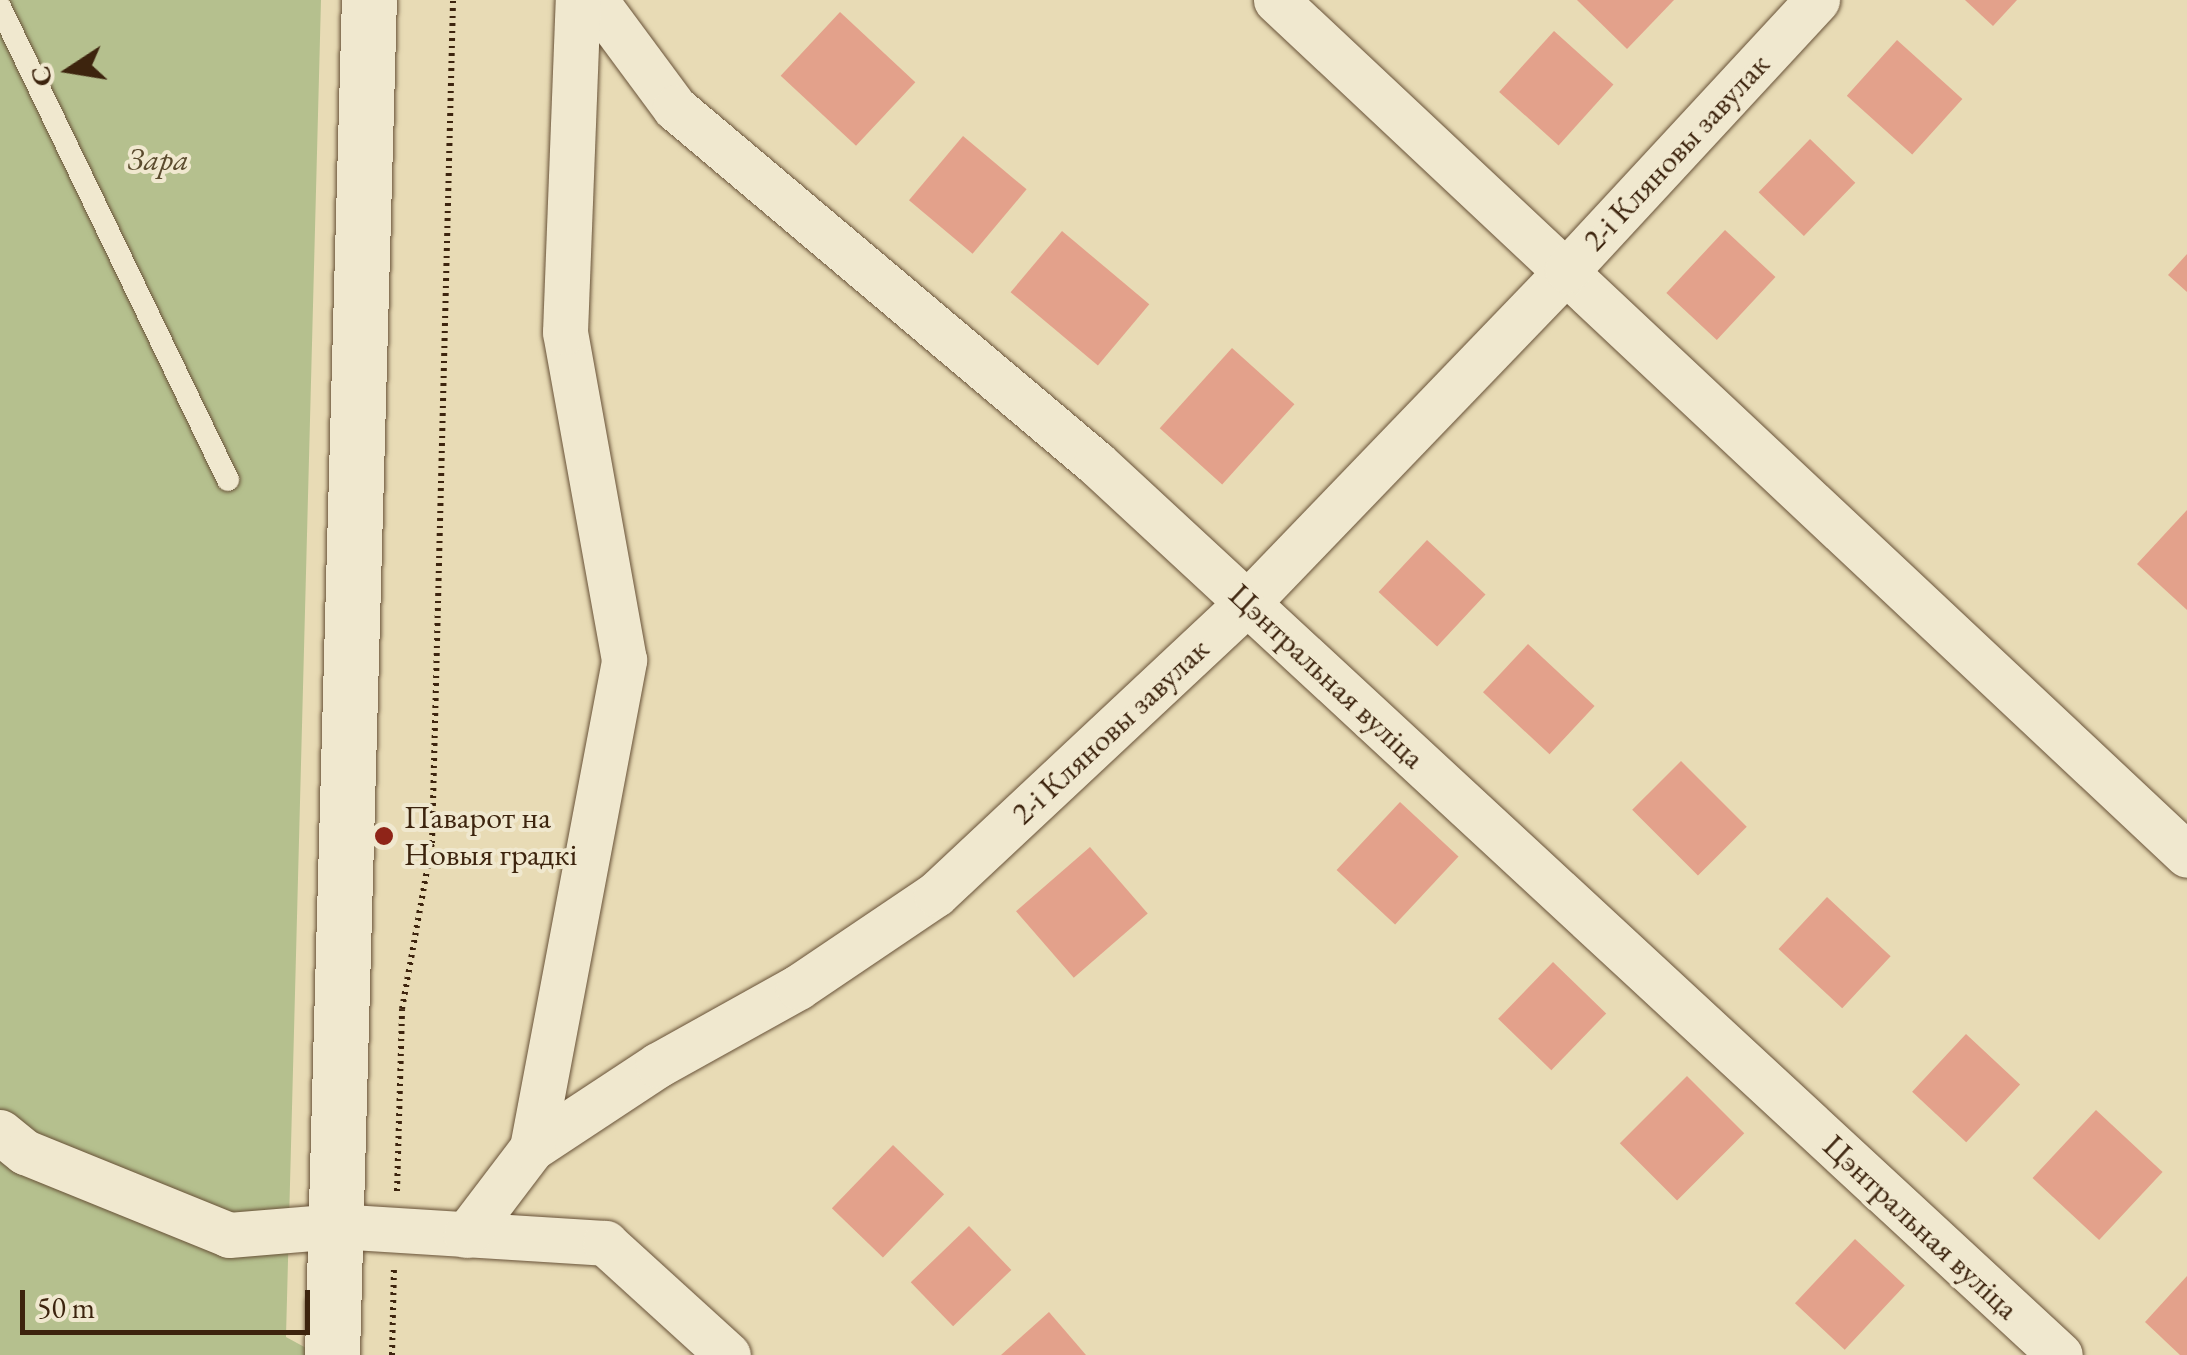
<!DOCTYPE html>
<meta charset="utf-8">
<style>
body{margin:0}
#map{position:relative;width:2187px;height:1355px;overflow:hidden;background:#e8dbb5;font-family:"EB Garamond",serif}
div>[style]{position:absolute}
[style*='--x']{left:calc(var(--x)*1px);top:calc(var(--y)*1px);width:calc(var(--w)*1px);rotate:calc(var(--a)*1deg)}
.green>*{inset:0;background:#b5c08e}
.building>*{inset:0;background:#e3a18b;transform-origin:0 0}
.path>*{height:6px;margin-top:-3px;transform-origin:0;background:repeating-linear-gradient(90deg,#3d240e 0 2.5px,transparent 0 7.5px)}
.roads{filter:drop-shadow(0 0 2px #685238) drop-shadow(0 0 2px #685238)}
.service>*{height:22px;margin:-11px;padding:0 11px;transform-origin:11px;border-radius:11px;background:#f0e8cf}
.minor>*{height:45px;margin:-22.5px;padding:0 22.5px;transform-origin:22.5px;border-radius:22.5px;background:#f0e8cf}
.secondary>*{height:55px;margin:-27.5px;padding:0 27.5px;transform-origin:27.5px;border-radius:27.5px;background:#f0e8cf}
.dots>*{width:28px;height:28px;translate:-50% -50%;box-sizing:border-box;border:5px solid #f0e8cf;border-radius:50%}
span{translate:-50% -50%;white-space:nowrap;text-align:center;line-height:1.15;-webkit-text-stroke:8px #f0e8cf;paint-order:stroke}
.street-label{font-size:32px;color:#3d240e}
.park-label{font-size:32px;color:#5b4b2e;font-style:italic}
.poi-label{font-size:32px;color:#3d240e}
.left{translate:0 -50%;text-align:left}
.north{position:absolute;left:20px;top:20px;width:100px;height:100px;-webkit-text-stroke:8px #f0e8cf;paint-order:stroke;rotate:258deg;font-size:28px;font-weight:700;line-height:40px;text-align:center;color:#3d240e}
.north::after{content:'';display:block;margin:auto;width:35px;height:45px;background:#3d240e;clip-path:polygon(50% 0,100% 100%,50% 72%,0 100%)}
.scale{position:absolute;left:20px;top:1290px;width:290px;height:45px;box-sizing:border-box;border:5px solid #3d240e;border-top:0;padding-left:12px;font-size:30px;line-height:35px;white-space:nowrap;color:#3d240e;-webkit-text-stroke:8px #f0e8cf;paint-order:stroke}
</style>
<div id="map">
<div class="green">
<i style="clip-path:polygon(0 0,321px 0,286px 1337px,319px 1355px,0 1355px)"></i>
</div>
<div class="building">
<i style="clip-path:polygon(1577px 0,1674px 0,1627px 49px)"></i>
<i style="clip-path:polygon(1965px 0,2017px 0,1993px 26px)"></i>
<i style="left:840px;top:12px;width:103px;height:87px;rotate:43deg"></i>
<i style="left:1554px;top:31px;width:80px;height:82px;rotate:42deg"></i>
<i style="left:1897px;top:40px;width:88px;height:75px;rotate:42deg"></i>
<i style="left:963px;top:136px;width:83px;height:84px;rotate:40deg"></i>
<i style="left:1810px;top:139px;width:63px;height:74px;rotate:44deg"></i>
<i style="left:1725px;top:230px;width:69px;height:86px;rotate:43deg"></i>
<i style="left:1062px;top:231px;width:114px;height:80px;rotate:40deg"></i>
<i style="clip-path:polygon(2187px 254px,2187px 292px,2168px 275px)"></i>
<i style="left:1232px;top:348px;width:84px;height:108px;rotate:42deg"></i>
<i style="clip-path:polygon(2187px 510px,2187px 610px,2137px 564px)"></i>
<i style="left:1427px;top:540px;width:80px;height:71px;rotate:43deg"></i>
<i style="left:1528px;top:644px;width:91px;height:66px;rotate:43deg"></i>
<i style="left:1681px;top:761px;width:93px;height:69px;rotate:45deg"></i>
<i style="left:1400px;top:802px;width:80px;height:93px;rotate:43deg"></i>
<i style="left:1090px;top:847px;width:88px;height:98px;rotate:49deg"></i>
<i style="left:1827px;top:897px;width:87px;height:71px;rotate:43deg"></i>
<i style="left:1553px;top:962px;width:74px;height:79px;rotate:44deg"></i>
<i style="left:1966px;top:1034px;width:74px;height:79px;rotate:43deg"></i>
<i style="left:1687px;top:1076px;width:81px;height:95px;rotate:45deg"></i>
<i style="left:2096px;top:1110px;width:91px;height:93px;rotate:43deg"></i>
<i style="left:893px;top:1145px;width:71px;height:88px;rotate:44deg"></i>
<i style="left:969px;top:1226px;width:61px;height:81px;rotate:46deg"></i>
<i style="left:1855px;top:1239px;width:68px;height:88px;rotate:43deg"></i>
<i style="clip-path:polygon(2187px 1276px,2187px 1355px,2180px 1355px,2145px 1322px)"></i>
<i style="clip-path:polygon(1049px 1312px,1086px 1355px,1001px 1355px)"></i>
</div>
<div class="path">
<i style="--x:397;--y:1191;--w:182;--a:-88.4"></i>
<i style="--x:402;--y:1009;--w:169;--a:-79.8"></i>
<i style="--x:432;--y:843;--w:843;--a:-88.57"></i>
<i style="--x:392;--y:1355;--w:87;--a:-88.7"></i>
</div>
<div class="roads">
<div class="service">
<i style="--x:0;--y:7;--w:525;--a:64.26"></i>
</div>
<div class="minor">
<i style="--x:595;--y:0;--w:134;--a:53.5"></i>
<i style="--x:675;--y:108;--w:551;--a:40.14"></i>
<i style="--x:1096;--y:463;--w:1313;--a:42.78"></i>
<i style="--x:1276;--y:0;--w:1249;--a:43.18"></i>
<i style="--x:0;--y:1132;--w:32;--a:39"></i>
<i style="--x:25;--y:1152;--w:220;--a:22.1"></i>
<i style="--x:229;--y:1235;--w:107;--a:-4.8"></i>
<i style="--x:336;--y:1226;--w:270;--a:3.6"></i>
<i style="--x:605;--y:1243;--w:166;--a:42.3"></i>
<i style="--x:532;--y:1148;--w:151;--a:-33.4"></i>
<i style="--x:658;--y:1065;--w:160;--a:-29.1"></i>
<i style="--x:798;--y:987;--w:166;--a:-34"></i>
<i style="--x:936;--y:894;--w:429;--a:-43.1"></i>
<i style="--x:1249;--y:601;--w:459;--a:-46.1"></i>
<i style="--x:1567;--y:270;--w:368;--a:-47.2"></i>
<i style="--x:466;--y:1235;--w:109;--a:-52.8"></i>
<i style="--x:532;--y:1148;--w:497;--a:-79.3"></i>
<i style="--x:624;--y:660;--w:333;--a:-100.2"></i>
<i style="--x:565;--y:332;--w:332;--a:-87.8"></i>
</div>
<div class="secondary">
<i style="--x:332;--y:1355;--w:1356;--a:-88.44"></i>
</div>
</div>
<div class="dots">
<i style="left:384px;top:836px;background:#8f2418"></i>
</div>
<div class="street-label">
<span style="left:1676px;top:152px;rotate:-47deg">2-і Кляновы завулак</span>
<span style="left:1327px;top:676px;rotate:43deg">Цэнтральная вуліца</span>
<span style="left:1110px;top:731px;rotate:-43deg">2-і Кляновы завулак</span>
<span style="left:1921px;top:1227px;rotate:43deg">Цэнтральная вуліца</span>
</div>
<div class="park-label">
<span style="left:158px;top:159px">Зара</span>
</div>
<div class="poi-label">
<span class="left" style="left:404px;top:836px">Паварот на<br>Новыя градкі</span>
</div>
<div class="north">С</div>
<div class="scale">50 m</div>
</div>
